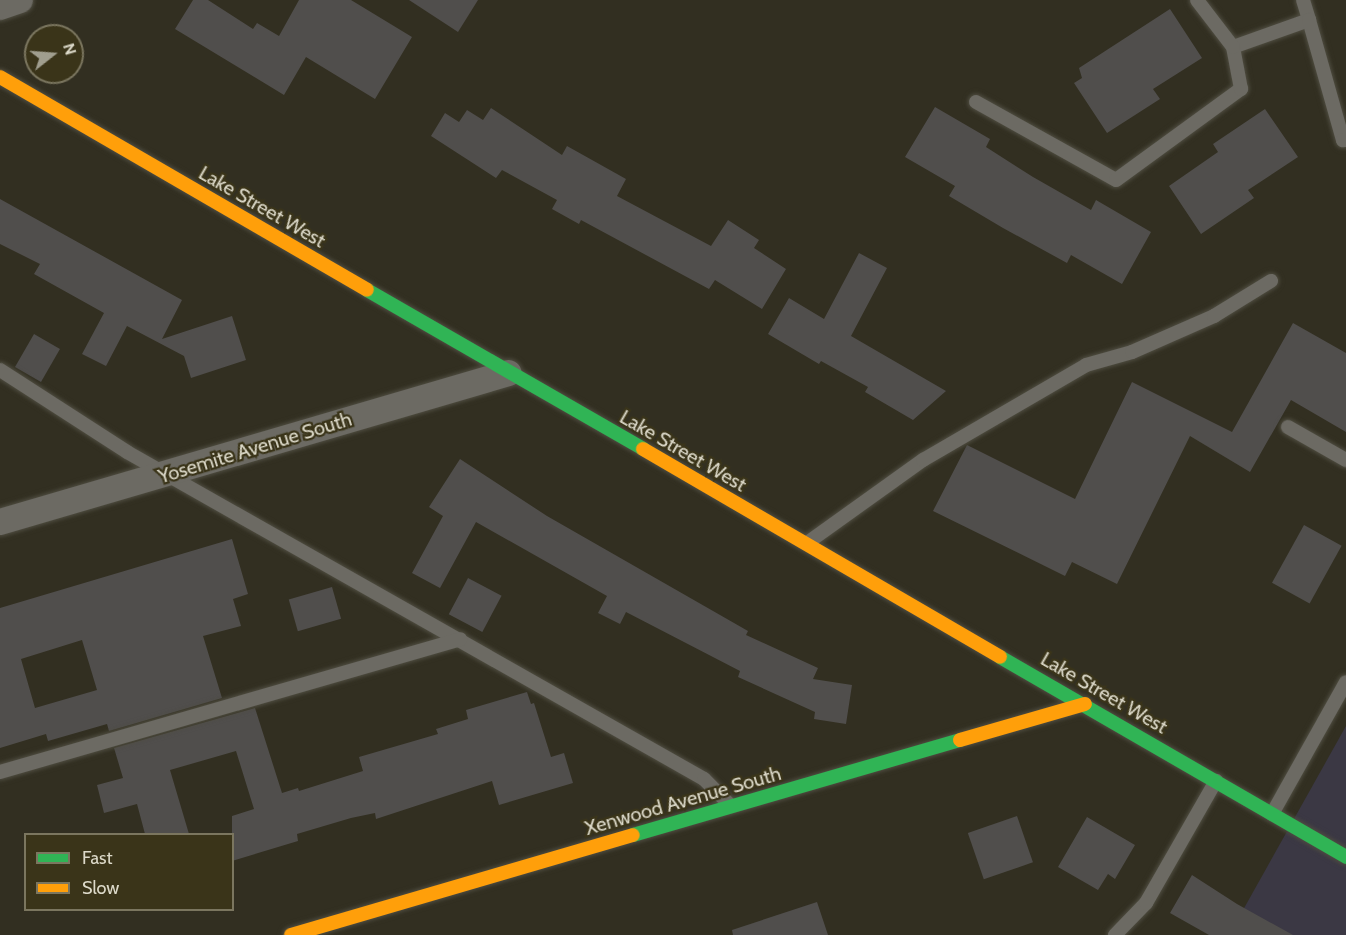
<!DOCTYPE html>
<style>
body{margin:0}
#map{position:relative;width:1346px;height:935px;overflow:hidden;background:#322f21;font-family:Cabin,sans-serif}
div>[style]{position:absolute}
[style*='--x']{left:calc(var(--x)*1px);top:calc(var(--y)*1px);width:calc(var(--w)*1px);rotate:calc(var(--a)*1deg)}
.commercial>*{inset:0;background:#3b3844}
.building>*{inset:0;background:#504e4c;transform-origin:0 0}
.roads{filter:drop-shadow(0 0 2px #4f4d41) drop-shadow(0 0 2px #4f4d41)}
.lane>*{height:14px;margin:-7px;padding:0 7px;transform-origin:7px;border-radius:7px;background:#6c6a63}
.street>*{height:26px;margin:-13px;padding:0 13px;transform-origin:13px;border-radius:13px;background:#6c6a63}
.fast>*{height:14px;margin:-7px;padding:0 7px;transform-origin:7px;border-radius:7px;background:#30b455}
.slow>*{height:14px;margin:-7px;padding:0 7px;transform-origin:7px;border-radius:7px;background:#ff9f0a}
span{translate:-50% -50%;white-space:nowrap;text-align:center;line-height:1.15;-webkit-text-stroke:4.5px #3a3419;paint-order:stroke}
.street-label{font-size:20px;color:#dcd9c9}
.legend{position:absolute;left:24px;top:833px;width:210px;height:78px;box-sizing:border-box;background:#3a3419;border:2px solid #7b765f;margin:0;padding:8px 10px;list-style:none;font-size:18px;color:#dcd9c9}
.legend li{display:flex;align-items:center;gap:12px;height:30px}
.legend b{width:30px;border:2px solid #7b765f}
.north{position:absolute;left:24px;top:24px;width:60px;height:60px;box-sizing:border-box;background:#3a3419;border:2px solid #7b765f;border-radius:50%;rotate:73deg;font-size:16px;font-weight:700;line-height:24px;text-align:center;color:#dcd9c9}
.north::after{content:'';display:block;margin:auto;width:21px;height:27px;background:#a09e8e;clip-path:polygon(50% 0,100% 100%,50% 72%,0 100%)}
</style>
<div id="map">
<div class="commercial">
<i style="clip-path:polygon(1346px 726px,1346px 935px,1229px 935px)"></i>
</div>
<div class="building">
<i style="clip-path:polygon(193px 0,208px 0,253px 29px,257px 23px,279px 36px,299px 0,351px 0,412px 37px,375px 99px,306px 57px,284px 95px,175px 29px)"></i>
<i style="clip-path:polygon(409px 0,478px 0,458px 32px)"></i>
<i style="clip-path:polygon(1170px 9px,1202px 58px,1153px 89px,1160px 99px,1107px 133px,1074px 83px,1082px 78px,1079px 68px)"></i>
<i style="clip-path:polygon(935px 107px,990px 139px,986px 147px,1033px 177px,1091px 210px,1096px 200px,1151px 232px,1122px 284px,1071px 255px,1067px 263px,1003px 228px,949px 196px,955px 186px,905px 157px)"></i>
<i style="clip-path:polygon(491px 108px,562px 155px,567px 146px,626px 179px,617px 196px,711px 246px,728px 220px,759px 240px,754px 248px,786px 269px,762px 309px,715px 280px,709px 289px,581px 220px,579px 224px,552px 209px,557px 200px,502px 170px,496px 178px,431px 136px,445px 113px,459px 122px,467px 110px,483px 120px)"></i>
<i style="clip-path:polygon(1265px 109px,1298px 157px,1248px 190px,1254px 198px,1201px 234px,1169px 186px,1218px 152px,1213px 144px)"></i>
<i style="clip-path:polygon(0 199px,182px 300px,162px 339px,232px 316px,246px 360px,191px 378px,184px 356px,127px 326px,106px 366px,82px 354px,104px 313px,34px 274px,40px 264px,0 244px)"></i>
<i style="clip-path:polygon(859px 253px,887px 268px,851px 336px,946px 391px,913px 420px,865px 392px,868px 387px,821px 361px,819px 364px,768px 334px,789px 298px,824px 319px)"></i>
<i style="clip-path:polygon(1293px 323px,1346px 353px,1346px 432px,1291px 400px,1250px 472px,1190px 436px,1117px 584px,1072px 562px,1065px 576px,933px 511px,967px 445px,1075px 499px,1132px 382px,1232px 432px)"></i>
<i style="left:34px;top:334px;width:30px;height:38px;rotate:30deg"></i>
<i style="clip-path:polygon(460px 459px,547px 516px,748px 631px,746px 635px,818px 668px,813px 679px,852px 685px,846px 724px,814px 719px,815px 712px,738px 677px,740px 671px,626px 612px,620px 624px,598px 613px,607px 596px,476px 522px,440px 588px,412px 573px,443px 516px,429px 507px)"></i>
<i style="left:1304px;top:525px;width:43px;height:66px;rotate:29deg"></i>
<i style="clip-path:polygon(evenodd,232px 539px,248px 594px,233px 599px,241px 626px,203px 636px,222px 698px,109px 731px,107px 724px,48px 741px,46px 734px,0 748px,0 608px,232px 539px,82px 640px,97px 690px,35px 708px,21px 659px,82px 640px)"></i>
<i style="left:468px;top:578px;width:38px;height:41px;rotate:28deg"></i>
<i style="left:332px;top:587px;width:33px;height:45px;rotate:74deg"></i>
<i style="clip-path:polygon(527px 692px,531px 704px,534px 703px,551px 757px,564px 753px,573px 783px,499px 805px,492px 781px,376px 819px,375px 813px,351px 818px,297px 834px,298px 841px,232px 861px,232px 816px,254px 809px,236px 751px,170px 770px,189px 834px,145px 834px,137px 804px,104px 813px,97px 785px,123px 778px,114px 748px,255px 708px,282px 793px,298px 788px,299px 791px,363px 771px,359px 757px,438px 734px,436px 729px,468px 719px,466px 710px)"></i>
<i style="left:1017px;top:816px;width:49px;height:52px;rotate:71deg"></i>
<i style="clip-path:polygon(1087px 817px,1135px 845px,1115px 879px,1108px 874px,1098px 890px,1058px 867px)"></i>
<i style="clip-path:polygon(1192px 875px,1237px 904px,1293px 935px,1209px 935px,1170px 913px)"></i>
<i style="clip-path:polygon(817px 902px,828px 935px,733px 935px,732px 930px)"></i>
</div>
<div class="roads">
<div class="lane">
<i style="--x:1303;--y:0;--w:21;--a:73"></i>
<i style="--x:1233;--y:47;--w:81;--a:-19.6"></i>
<i style="--x:1309;--y:20;--w:125;--a:74.2"></i>
<i style="--x:1343;--y:140;--w:3;--a:0"></i>
<i style="--x:976;--y:102;--w:160;--a:29.1"></i>
<i style="--x:1116;--y:180;--w:155;--a:-36.1"></i>
<i style="--x:1241;--y:89;--w:43;--a:-100.8"></i>
<i style="--x:1233;--y:47;--w:59;--a:-127.5"></i>
<i style="--x:0;--y:370;--w:151;--a:32.8"></i>
<i style="--x:127;--y:452;--w:663;--a:29.54"></i>
<i style="--x:704;--y:779;--w:38;--a:45"></i>
<i style="--x:1288;--y:427;--w:67;--a:29.6"></i>
<i style="--x:807;--y:543;--w:143;--a:-35.6"></i>
<i style="--x:923;--y:460;--w:189;--a:-30.2"></i>
<i style="--x:1086;--y:365;--w:48;--a:-15.8"></i>
<i style="--x:1132;--y:352;--w:90;--a:-23.7"></i>
<i style="--x:1214;--y:316;--w:67;--a:-31.6"></i>
<i style="--x:0;--y:772;--w:479;--a:-16.1"></i>
<i style="--x:1272;--y:814;--w:151;--a:-60.7"></i>
<i style="--x:1115;--y:935;--w:45;--a:-45.9"></i>
<i style="--x:1146;--y:903;--w:141;--a:-60.2"></i>
</div>
<div class="street">
<i style="--x:0;--y:7;--w:21;--a:-19"></i>
<i style="--x:0;--y:522;--w:530;--a:-16.32"></i>
</div>
<div class="fast">
<i style="--x:367;--y:290;--w:319;--a:29.9"></i>
<i style="--x:1000;--y:657;--w:400;--a:30"></i>
<i style="--x:633;--y:835;--w:341;--a:-16.2"></i>
</div>
<div class="slow">
<i style="--x:0;--y:77;--w:424;--a:30.1"></i>
<i style="--x:643;--y:449;--w:413;--a:30.2"></i>
<i style="--x:960;--y:740;--w:130;--a:-16.1"></i>
<i style="--x:291;--y:935;--w:356;--a:-16.3"></i>
</div>
</div>
<div class="street-label">
<span style="left:262px;top:207px;rotate:30deg">Lake Street West</span>
<span style="left:255px;top:448px;rotate:-17deg">Yosemite Avenue South</span>
<span style="left:683px;top:451px;rotate:30deg">Lake Street West</span>
<span style="left:1104px;top:693px;rotate:30deg">Lake Street West</span>
<span style="left:683px;top:801px;rotate:-16deg">Xenwood Avenue South</span>
</div>
<ul class="legend">
<li><b style="height:8px;background:#30b455"></b>Fast</li>
<li><b style="height:8px;background:#ff9f0a"></b>Slow</li>
</ul>
<div class="north">N</div>
</div>
